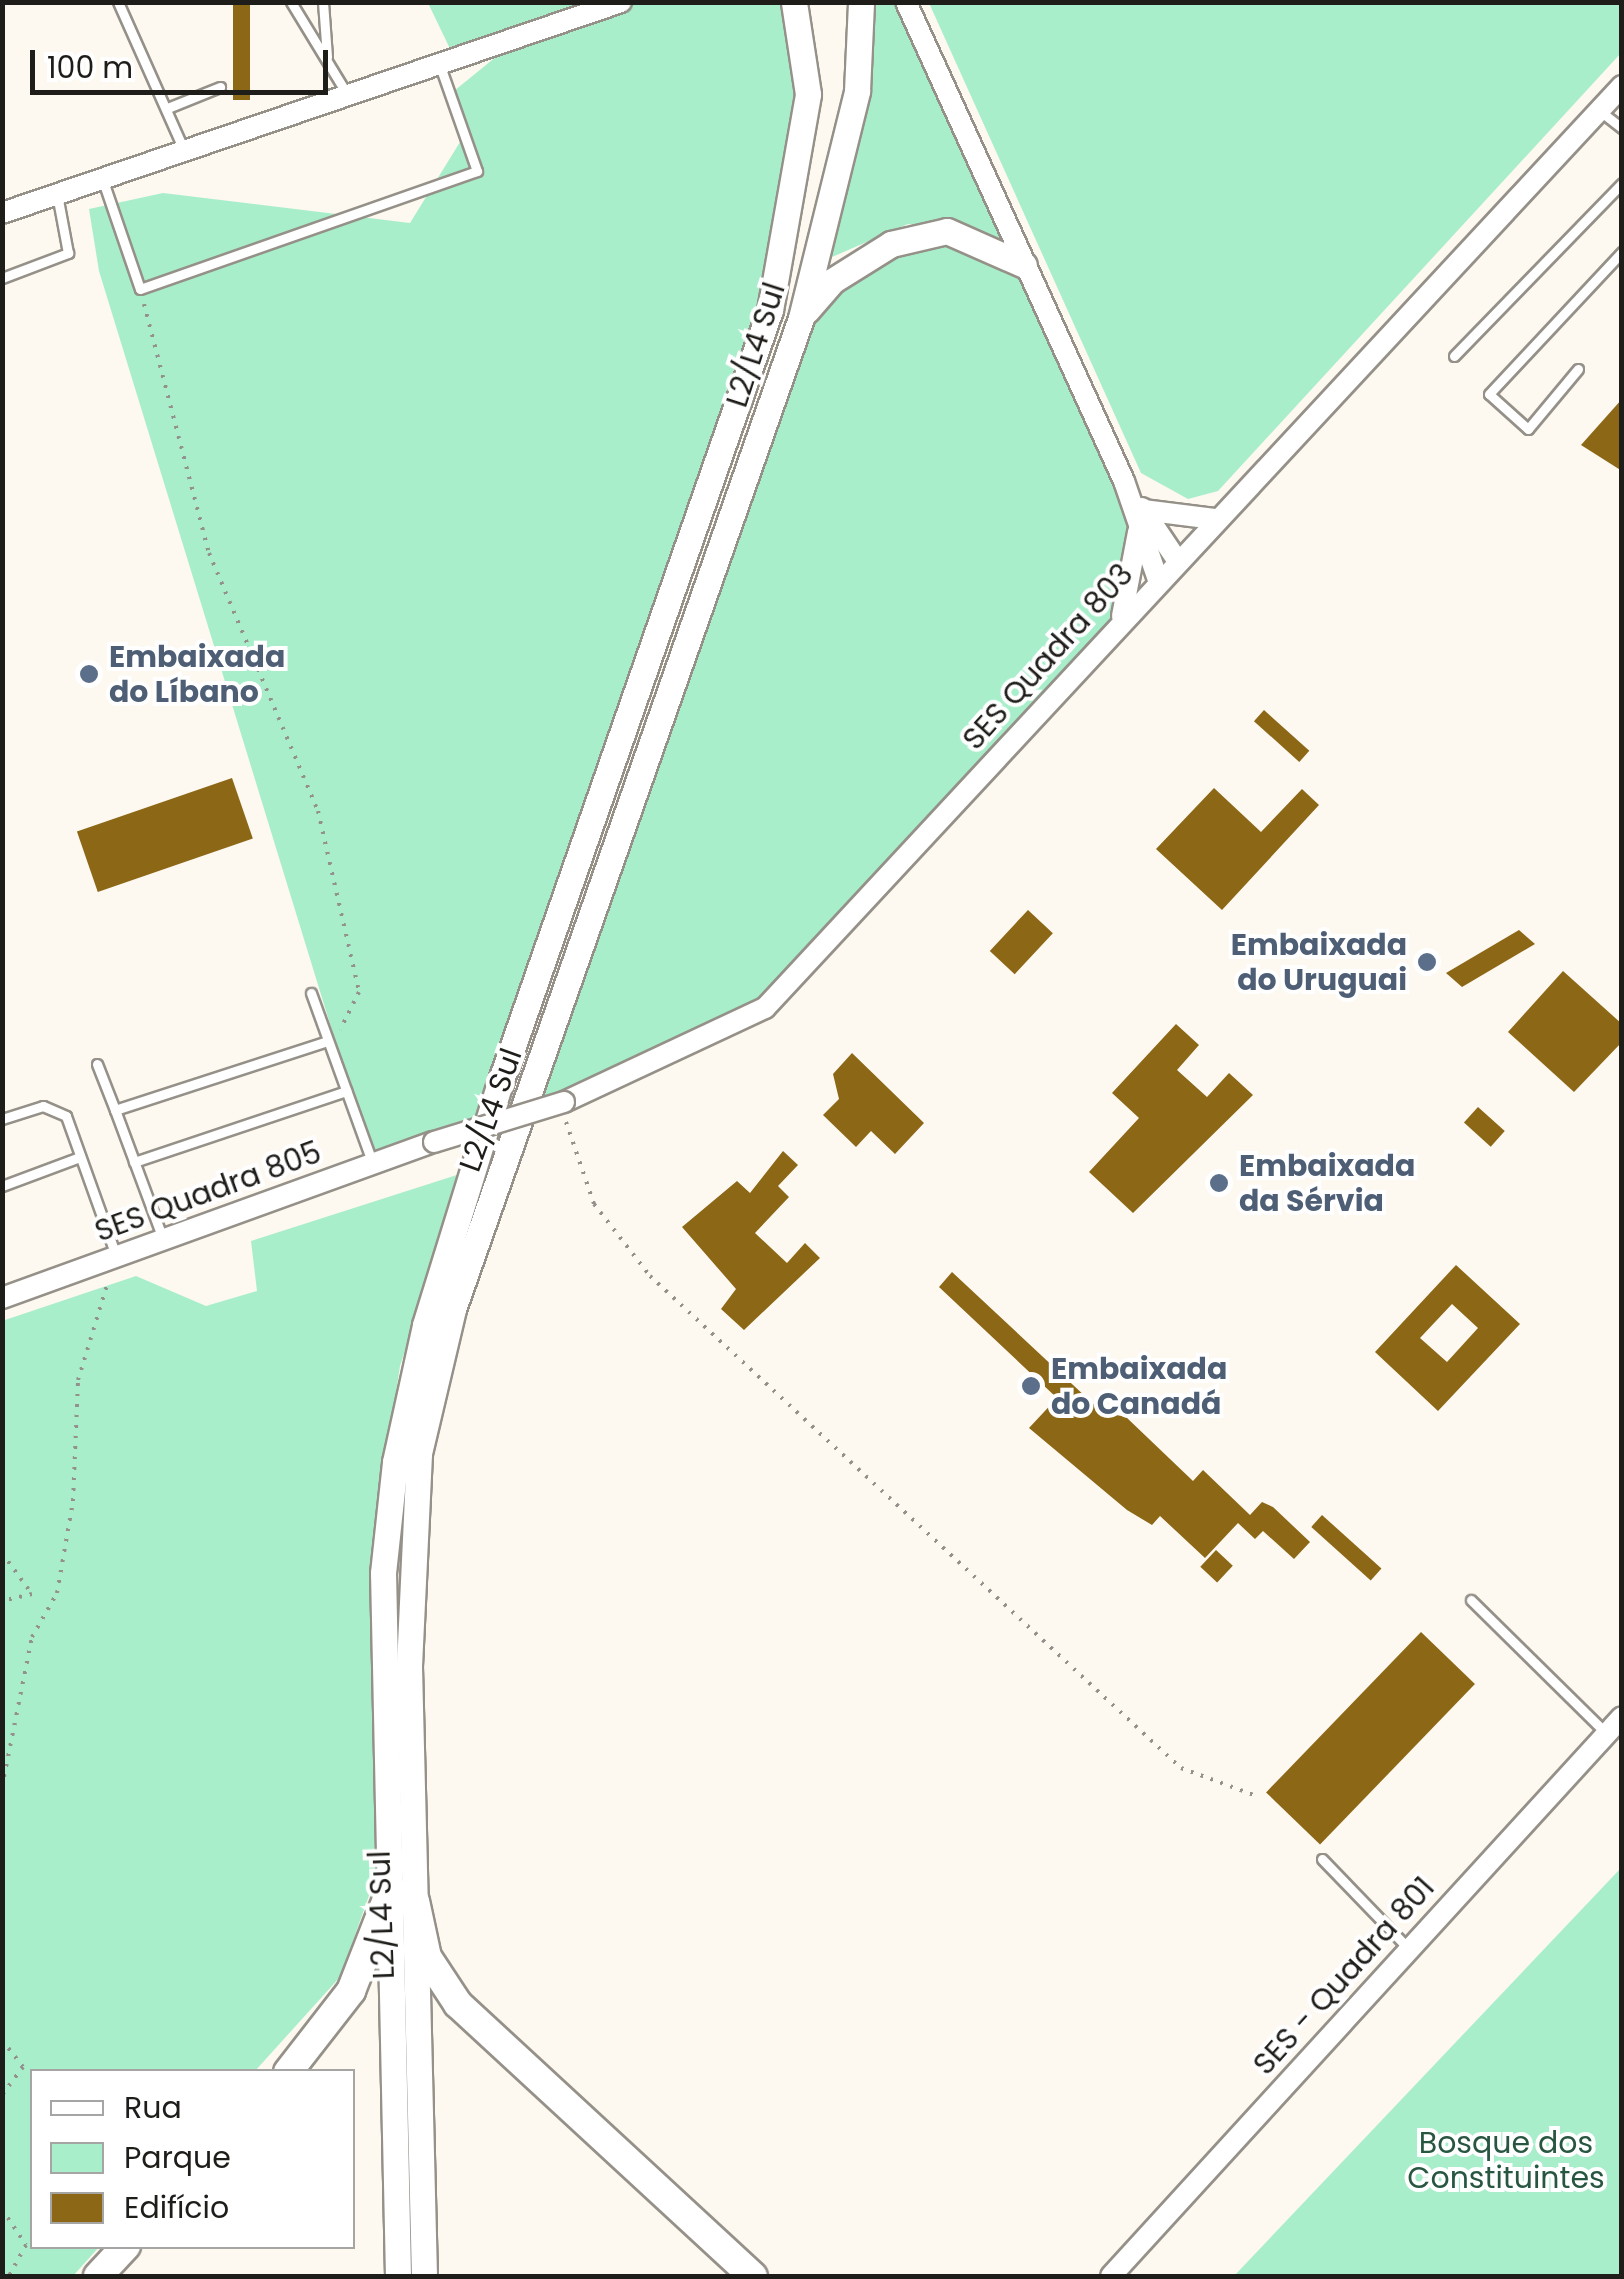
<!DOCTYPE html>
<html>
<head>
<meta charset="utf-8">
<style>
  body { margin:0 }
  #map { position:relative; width:1624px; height:2279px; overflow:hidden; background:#fdf8f0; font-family:Poppins,sans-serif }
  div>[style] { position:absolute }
  .green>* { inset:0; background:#a9eecb }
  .building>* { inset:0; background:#8c6716; transform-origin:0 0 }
  .path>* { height:4px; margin-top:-2px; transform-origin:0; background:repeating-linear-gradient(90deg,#94908b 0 2.5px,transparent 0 10.5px) }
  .roads { filter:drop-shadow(2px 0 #959189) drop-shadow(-2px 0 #959189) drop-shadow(0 2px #959189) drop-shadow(0 -2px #959189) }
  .service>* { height:9px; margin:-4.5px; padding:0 4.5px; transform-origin:4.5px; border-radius:4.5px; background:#fff }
  .tertiary>* { height:20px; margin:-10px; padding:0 10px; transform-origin:10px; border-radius:10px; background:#fff }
  .secondary>* { height:25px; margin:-12.5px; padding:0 12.5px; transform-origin:12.5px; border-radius:12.5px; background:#fff }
  .trunk>* { height:28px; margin:-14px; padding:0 14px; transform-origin:14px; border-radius:14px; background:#fff }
  .bridges { filter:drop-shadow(2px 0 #959189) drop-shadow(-2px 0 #959189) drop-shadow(0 2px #959189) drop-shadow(0 -2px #959189) }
  .tertiary-bridge>* { height:20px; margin:-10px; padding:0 10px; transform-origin:10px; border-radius:10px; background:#fff }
  .dots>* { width:28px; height:28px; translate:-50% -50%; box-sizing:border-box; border:5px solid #fff; border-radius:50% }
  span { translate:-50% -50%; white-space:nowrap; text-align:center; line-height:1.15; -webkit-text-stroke:8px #fff; paint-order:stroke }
  .street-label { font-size:30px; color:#1f1d1a }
  .service-label { font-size:30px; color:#4e5e75; font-weight:700 }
  .left { translate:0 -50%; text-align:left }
  .right { translate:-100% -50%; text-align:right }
  .park-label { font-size:30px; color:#285741 }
  .frame { position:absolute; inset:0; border:5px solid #1f1d1a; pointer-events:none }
  .legend { position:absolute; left:30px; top:2069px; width:325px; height:180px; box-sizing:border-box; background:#fff; border:2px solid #a5a5a3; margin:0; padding:12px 18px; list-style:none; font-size:30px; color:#1f1d1a }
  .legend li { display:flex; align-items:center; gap:20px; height:50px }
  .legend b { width:50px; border:2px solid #a5a5a3 }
  .scale { position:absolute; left:30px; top:50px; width:298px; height:45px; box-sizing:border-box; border:5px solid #1f1d1a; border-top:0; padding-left:12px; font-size:30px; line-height:35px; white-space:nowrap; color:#1f1d1a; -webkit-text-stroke:8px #fff; paint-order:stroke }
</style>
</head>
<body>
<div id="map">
  <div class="green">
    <div style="clip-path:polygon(428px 3px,794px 3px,808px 94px,770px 310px,489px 1119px,373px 1164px,99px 271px,89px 209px,163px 193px,410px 223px,465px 134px,449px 95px,524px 34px,454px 57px)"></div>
    <div style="clip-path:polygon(861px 3px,906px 3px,1013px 241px,950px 231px,1024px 265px,1139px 523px,1120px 623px,765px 1008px,564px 1102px,531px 1096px,801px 318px,832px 281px,945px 230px,908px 224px,816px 264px)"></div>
    <div style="clip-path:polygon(929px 3px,1621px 3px,1621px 53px,1218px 491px,1188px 499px,1141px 473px)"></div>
    <div style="clip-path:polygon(463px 1173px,400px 1366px,373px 1545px,376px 1876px,340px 1977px,255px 2071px,32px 2072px,32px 2246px,99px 2247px,73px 2276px,3px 2276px,2px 1321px,136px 1276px,206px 1306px,257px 1291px,251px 1241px)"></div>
    <div style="clip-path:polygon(1621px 1868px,1621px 2276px,1234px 2276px)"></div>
  </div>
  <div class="building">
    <div style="left:233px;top:2px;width:17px;height:98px"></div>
    <div style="clip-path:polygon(1622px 399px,1622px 471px,1581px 445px)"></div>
    <div style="left:1264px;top:710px;width:61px;height:15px;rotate:42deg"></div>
    <div style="left:232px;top:778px;width:64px;height:164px;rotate:71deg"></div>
    <div style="clip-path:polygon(1214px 788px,1261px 832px,1302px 789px,1319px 805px,1222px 910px,1156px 849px)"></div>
    <div style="left:1028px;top:910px;width:34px;height:56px;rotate:43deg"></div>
    <div style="clip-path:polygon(1519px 930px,1535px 944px,1462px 987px,1446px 973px)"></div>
    <div style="clip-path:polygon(1563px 971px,1622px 1024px,1622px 1042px,1574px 1092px,1508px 1032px)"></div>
    <div style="clip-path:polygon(1176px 1024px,1199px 1045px,1177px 1070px,1207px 1097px,1229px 1073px,1253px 1095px,1133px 1213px,1089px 1172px,1139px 1118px,1112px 1093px)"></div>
    <div style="clip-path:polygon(852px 1053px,924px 1123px,895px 1154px,871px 1131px,856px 1147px,823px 1115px,839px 1099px,833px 1074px)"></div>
    <div style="left:1478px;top:1107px;width:36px;height:21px;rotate:42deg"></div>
    <div style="clip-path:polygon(783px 1151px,798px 1165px,778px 1186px,789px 1197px,755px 1233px,787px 1263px,805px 1243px,820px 1258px,744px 1330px,721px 1309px,736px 1289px,682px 1227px,737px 1181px,750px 1193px)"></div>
    <div style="clip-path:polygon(evenodd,1456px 1265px,1520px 1324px,1438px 1411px,1375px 1352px,1456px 1265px,1452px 1304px,1478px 1328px,1447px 1362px,1420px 1338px,1452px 1304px)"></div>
    <div style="clip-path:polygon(952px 1272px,1102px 1412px,1126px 1417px,1193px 1481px,1203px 1470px,1250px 1515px,1262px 1502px,1273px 1507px,1310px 1542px,1294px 1559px,1263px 1531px,1255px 1539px,1238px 1523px,1205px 1558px,1160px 1516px,1152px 1525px,1127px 1510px,1029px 1428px,1057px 1398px,939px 1287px)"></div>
    <div style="left:1322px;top:1515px;width:80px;height:16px;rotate:42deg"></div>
    <div style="left:1216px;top:1550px;width:23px;height:23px;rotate:43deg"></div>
    <div style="left:1421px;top:1632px;width:75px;height:223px;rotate:44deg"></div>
  </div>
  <div class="path">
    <div style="left:144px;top:304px;width:257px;rotate:75.4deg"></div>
    <div style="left:209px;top:553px;width:280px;rotate:67.1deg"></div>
    <div style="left:318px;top:811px;width:186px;rotate:77.2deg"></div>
    <div style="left:359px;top:992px;width:42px;rotate:116.6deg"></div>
    <div style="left:566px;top:1122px;width:87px;rotate:71.1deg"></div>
    <div style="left:594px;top:1204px;width:91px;rotate:52.1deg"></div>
    <div style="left:650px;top:1276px;width:724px;rotate:42.82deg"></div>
    <div style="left:1181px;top:1768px;width:78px;rotate:20.3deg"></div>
    <div style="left:2px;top:1553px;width:51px;rotate:53.8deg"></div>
    <div style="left:32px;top:1594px;width:31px;rotate:167deg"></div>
    <div style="left:2px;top:1787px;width:153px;rotate:-78.7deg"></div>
    <div style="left:32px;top:1637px;width:51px;rotate:-60.4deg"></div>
    <div style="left:57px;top:1593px;width:93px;rotate:-80.1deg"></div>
    <div style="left:73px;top:1501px;width:121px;rotate:-87.6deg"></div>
    <div style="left:78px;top:1380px;width:102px;rotate:-73deg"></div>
    <div style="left:2px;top:2040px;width:34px;rotate:52deg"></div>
    <div style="left:23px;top:2067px;width:35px;rotate:127deg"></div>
    <div style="left:2px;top:2209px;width:43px;rotate:56.3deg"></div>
    <div style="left:26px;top:2245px;width:35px;rotate:119deg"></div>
  </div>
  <div class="roads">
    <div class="service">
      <div style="left:118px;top:2px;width:162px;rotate:66deg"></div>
      <div style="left:291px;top:2px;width:108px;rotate:58.7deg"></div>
      <div style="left:323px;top:2px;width:55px;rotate:85.8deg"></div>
      <div style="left:170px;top:107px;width:54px;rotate:-21.8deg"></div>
      <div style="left:1600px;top:111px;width:28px;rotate:38deg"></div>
      <div style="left:102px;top:178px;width:117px;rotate:71.1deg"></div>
      <div style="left:140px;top:289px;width:357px;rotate:-19.3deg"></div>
      <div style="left:477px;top:171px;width:114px;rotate:-109.4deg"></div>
      <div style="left:2px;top:278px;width:71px;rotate:-20.7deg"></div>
      <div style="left:68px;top:253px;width:60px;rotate:-100.6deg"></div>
      <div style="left:1454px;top:356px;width:241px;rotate:-45.8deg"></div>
      <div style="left:1578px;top:369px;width:78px;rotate:129.8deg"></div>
      <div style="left:1528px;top:429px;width:52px;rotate:-138.1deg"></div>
      <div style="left:1489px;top:394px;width:195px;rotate:-46.9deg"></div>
      <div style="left:311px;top:993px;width:182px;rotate:70.1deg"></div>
      <div style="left:97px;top:1064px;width:49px;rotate:68.6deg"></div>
      <div style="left:2px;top:1119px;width:43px;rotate:-17.6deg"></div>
      <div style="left:43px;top:1106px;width:25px;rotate:23deg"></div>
      <div style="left:66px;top:1116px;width:149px;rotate:70.3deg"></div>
      <div style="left:134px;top:1162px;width:224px;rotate:-18.5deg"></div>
      <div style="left:2px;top:1186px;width:83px;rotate:-20.4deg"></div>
      <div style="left:163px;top:1239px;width:138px;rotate:-110.4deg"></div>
      <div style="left:115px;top:1110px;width:223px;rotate:-18deg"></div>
      <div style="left:1471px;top:1600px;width:190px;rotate:44.6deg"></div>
      <div style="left:1322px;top:1859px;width:125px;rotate:46deg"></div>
    </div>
    <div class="tertiary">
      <div style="left:906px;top:2px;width:526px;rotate:65.53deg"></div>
      <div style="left:1124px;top:481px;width:105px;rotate:71deg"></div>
      <div style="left:2px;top:213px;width:654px;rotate:-18.82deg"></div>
      <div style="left:1142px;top:508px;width:63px;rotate:56.1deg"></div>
      <div style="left:1143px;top:510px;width:72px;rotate:7.2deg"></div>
      <div style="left:1122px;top:616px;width:86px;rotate:-79.2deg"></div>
      <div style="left:564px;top:1102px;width:222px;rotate:-25.1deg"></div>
      <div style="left:765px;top:1008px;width:1259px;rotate:-47.09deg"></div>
      <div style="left:2px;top:1298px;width:459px;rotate:-19.9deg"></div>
      <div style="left:1111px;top:2276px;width:757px;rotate:-47.57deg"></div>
    </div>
    <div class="secondary">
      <div style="left:807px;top:310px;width:38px;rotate:-49deg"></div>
      <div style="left:832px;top:281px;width:70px;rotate:-32.1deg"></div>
      <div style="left:891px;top:244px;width:57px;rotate:-13.1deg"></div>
      <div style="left:947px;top:231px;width:84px;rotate:23.8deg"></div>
      <div style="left:398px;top:2276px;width:703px;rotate:-91.22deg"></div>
      <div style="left:383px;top:1573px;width:112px;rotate:-83.8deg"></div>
      <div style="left:395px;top:1462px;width:140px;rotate:-77.6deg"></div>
      <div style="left:425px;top:1325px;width:253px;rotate:-72.8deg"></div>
      <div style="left:500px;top:1083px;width:819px;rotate:-70.75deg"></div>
      <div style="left:770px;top:310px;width:219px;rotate:-80deg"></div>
      <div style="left:808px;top:94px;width:93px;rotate:-98.7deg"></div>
      <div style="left:424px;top:2276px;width:610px;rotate:-91.41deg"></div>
      <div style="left:409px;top:1666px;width:213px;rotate:-87.3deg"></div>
      <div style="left:419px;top:1453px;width:148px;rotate:-76.7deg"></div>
      <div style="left:453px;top:1309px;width:1050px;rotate:-70.65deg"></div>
      <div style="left:801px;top:318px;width:234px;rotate:-76.1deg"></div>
      <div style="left:857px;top:91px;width:89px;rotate:-87.4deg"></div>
    </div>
    <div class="trunk">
      <div style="left:415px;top:1901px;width:57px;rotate:77.9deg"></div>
      <div style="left:427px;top:1957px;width:56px;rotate:56.6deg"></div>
      <div style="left:458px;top:2004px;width:401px;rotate:42.7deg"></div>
      <div style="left:288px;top:2072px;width:103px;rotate:-52.1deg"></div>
      <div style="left:351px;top:1991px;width:110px;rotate:-68.6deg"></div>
      <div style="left:98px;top:2276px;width:41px;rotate:-47deg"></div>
    </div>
  </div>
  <div class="bridges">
    <div class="tertiary-bridge">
      <div style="left:434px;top:1142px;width:136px;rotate:-17.1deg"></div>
    </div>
  </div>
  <div class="dots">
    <div style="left:89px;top:674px;background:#5c6f8a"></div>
    <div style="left:1427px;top:962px;background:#5c6f8a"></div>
    <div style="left:1219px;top:1183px;background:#5c6f8a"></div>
    <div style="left:1031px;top:1386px;background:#5c6f8a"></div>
  </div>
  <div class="street-label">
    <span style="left:756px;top:345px;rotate:-72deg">L2/L4 Sul</span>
    <span style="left:1048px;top:657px;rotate:-48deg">SES Quadra 803</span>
    <span style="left:491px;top:1110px;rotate:-70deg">L2/L4 Sul</span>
    <span style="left:208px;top:1192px;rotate:-20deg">SES Quadra 805</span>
    <span style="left:382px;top:1915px;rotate:-92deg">L2/L4 Sul</span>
    <span style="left:1344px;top:1976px;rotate:-48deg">SES - Quadra 801</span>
  </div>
  <div class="service-label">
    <span class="left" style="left:109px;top:674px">Embaixada<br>do Líbano</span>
    <span class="right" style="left:1407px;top:962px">Embaixada<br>do Uruguai</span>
    <span class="left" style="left:1239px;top:1183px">Embaixada<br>da Sérvia</span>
    <span class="left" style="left:1051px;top:1386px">Embaixada<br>do Canadá</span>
  </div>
  <div class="park-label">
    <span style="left:1506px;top:2160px">Bosque dos<br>Constituintes</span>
  </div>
  <div class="frame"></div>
  <ul class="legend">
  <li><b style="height:12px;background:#fff"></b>Rua</li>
  <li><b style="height:28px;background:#a9eecb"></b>Parque</li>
  <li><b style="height:28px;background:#8c6716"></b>Edifício</li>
  </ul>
  <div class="scale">100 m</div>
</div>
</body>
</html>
